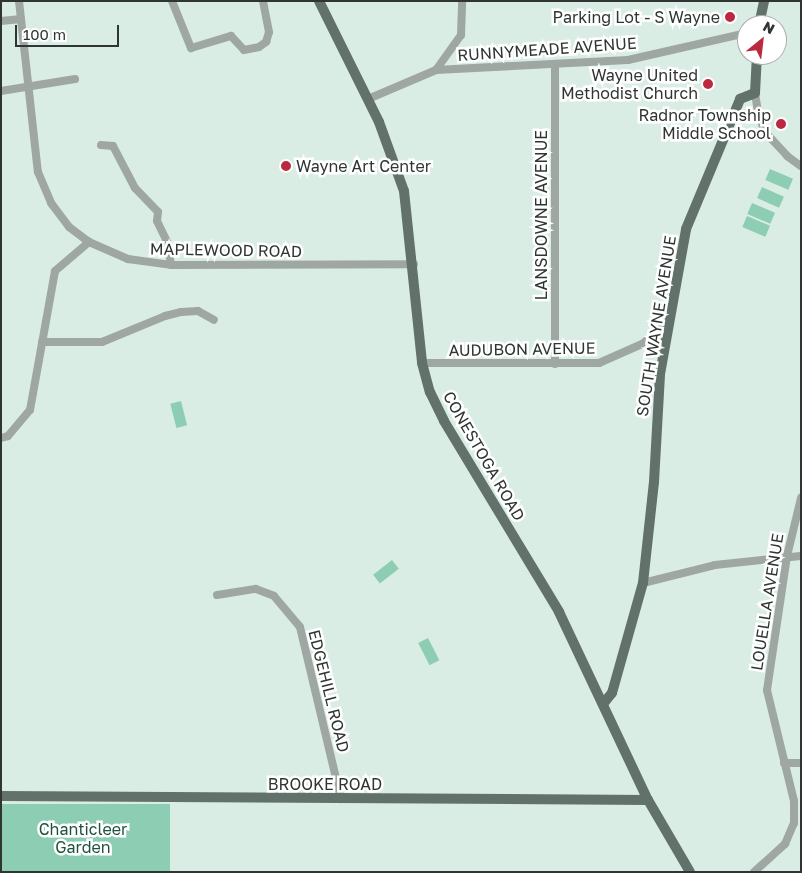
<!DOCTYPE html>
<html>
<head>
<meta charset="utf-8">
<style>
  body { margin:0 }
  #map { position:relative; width:802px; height:873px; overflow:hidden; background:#daede4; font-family:"Golos Text",sans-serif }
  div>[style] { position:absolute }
  .green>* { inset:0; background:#8ccdb3; transform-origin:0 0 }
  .minor>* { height:8px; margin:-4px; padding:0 4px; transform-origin:4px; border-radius:4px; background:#9fa7a3 }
  .major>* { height:10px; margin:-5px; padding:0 5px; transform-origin:5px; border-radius:5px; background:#63716b }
  .dots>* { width:14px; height:14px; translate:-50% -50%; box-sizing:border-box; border:2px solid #fff; border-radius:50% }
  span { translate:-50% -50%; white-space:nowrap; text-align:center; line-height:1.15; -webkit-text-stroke:5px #fff; paint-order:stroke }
  .poi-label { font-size:16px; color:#2e3532 }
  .right { translate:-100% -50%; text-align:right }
  .left { translate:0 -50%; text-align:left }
  .street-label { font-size:16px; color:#2e3532 }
  .park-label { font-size:16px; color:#1f513f }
  .frame { position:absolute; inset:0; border:2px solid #2e3532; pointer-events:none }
  .north { position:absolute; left:737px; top:15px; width:50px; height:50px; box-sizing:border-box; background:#fff; border:1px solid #abaead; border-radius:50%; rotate:29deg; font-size:14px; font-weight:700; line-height:20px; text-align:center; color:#2e3532 }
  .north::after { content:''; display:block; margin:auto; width:18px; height:22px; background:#bb2941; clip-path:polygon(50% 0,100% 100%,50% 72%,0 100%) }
  .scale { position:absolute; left:15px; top:25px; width:104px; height:22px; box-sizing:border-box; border:2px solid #2e3532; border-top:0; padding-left:6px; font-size:15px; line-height:18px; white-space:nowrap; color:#2e3532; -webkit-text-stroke:4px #fff; paint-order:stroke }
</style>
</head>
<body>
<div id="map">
  <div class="green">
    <div style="left:770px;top:169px;width:25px;height:12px;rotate:23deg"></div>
    <div style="left:762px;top:187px;width:24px;height:12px;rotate:24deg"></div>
    <div style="left:752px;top:203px;width:25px;height:12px;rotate:23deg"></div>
    <div style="left:747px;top:216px;width:25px;height:12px;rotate:23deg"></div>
    <div style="left:181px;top:401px;width:25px;height:11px;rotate:76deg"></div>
    <div style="left:392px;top:560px;width:11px;height:24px;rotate:52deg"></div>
    <div style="left:428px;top:638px;width:25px;height:11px;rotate:63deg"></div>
    <div style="left:1px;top:804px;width:169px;height:68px"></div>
  </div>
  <div class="minor">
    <div style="left:19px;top:1px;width:172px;rotate:83.7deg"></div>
    <div style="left:38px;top:172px;width:34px;rotate:67deg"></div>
    <div style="left:51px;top:203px;width:30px;rotate:53deg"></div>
    <div style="left:69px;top:227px;width:25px;rotate:37deg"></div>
    <div style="left:172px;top:1px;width:51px;rotate:68deg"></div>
    <div style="left:191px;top:48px;width:42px;rotate:-16.7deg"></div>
    <div style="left:231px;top:36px;width:19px;rotate:47deg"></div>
    <div style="left:244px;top:50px;width:15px;rotate:-11deg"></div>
    <div style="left:259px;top:47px;width:9px;rotate:-36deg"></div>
    <div style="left:266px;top:42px;width:10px;rotate:-73deg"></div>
    <div style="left:269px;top:32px;width:32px;rotate:-101deg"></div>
    <div style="left:1px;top:21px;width:20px;rotate:-6deg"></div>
    <div style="left:436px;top:70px;width:192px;rotate:-3deg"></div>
    <div style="left:628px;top:60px;width:122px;rotate:-12.8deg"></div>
    <div style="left:1px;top:91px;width:75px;rotate:-9.2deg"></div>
    <div style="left:755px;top:93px;width:20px;rotate:81deg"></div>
    <div style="left:758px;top:113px;width:20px;rotate:70deg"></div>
    <div style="left:765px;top:132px;width:33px;rotate:47deg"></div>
    <div style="left:787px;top:156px;width:17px;rotate:36deg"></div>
    <div style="left:368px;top:99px;width:74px;rotate:-23.1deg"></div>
    <div style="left:436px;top:70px;width:43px;rotate:-54.5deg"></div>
    <div style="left:461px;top:35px;width:34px;rotate:-88deg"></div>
    <div style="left:101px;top:145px;width:12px;rotate:5deg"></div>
    <div style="left:113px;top:146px;width:47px;rotate:62.4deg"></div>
    <div style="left:135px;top:188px;width:33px;rotate:46deg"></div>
    <div style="left:158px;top:212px;width:9px;rotate:96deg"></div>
    <div style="left:157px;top:221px;width:25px;rotate:64deg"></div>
    <div style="left:168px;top:244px;width:21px;rotate:82deg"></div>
    <div style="left:42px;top:342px;width:60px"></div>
    <div style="left:102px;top:342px;width:68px;rotate:-22.4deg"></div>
    <div style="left:165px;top:316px;width:16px;rotate:-14deg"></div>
    <div style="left:181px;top:312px;width:17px;rotate:-3deg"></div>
    <div style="left:198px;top:311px;width:18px;rotate:29deg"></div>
    <div style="left:422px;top:363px;width:177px"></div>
    <div style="left:599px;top:363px;width:47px;rotate:-23.8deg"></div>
    <div style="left:642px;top:344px;width:36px;rotate:-39deg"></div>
    <div style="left:555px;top:364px;width:299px;rotate:-90deg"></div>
    <div style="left:1px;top:438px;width:7px;rotate:-16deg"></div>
    <div style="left:8px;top:436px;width:34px;rotate:-50deg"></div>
    <div style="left:30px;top:410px;width:141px;rotate:-79.8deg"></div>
    <div style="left:55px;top:271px;width:45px;rotate:-40.5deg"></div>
    <div style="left:89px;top:242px;width:43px;rotate:23.6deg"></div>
    <div style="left:128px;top:259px;width:43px;rotate:7.9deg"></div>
    <div style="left:171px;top:265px;width:243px;rotate:-0.2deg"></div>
    <div style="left:643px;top:583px;width:74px;rotate:-14deg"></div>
    <div style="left:715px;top:565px;width:86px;rotate:-6deg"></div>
    <div style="left:217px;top:595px;width:39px;rotate:-9deg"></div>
    <div style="left:256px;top:589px;width:19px;rotate:21deg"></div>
    <div style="left:274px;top:596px;width:40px;rotate:50deg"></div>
    <div style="left:300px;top:627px;width:177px;rotate:76.6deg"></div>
    <div style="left:784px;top:763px;width:17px"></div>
    <div style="left:754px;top:872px;width:42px;rotate:-42.1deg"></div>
    <div style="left:785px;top:844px;width:23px;rotate:-67deg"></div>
    <div style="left:794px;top:823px;width:22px;rotate:-90deg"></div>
    <div style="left:794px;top:801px;width:114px;rotate:-103.7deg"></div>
    <div style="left:767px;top:690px;width:135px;rotate:-81.5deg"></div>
    <div style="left:787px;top:556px;width:60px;rotate:-76.4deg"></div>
  </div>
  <div class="major">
    <div style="left:319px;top:1px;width:135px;rotate:63.6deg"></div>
    <div style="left:379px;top:122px;width:73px;rotate:70.1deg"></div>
    <div style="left:404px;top:191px;width:173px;rotate:84deg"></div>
    <div style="left:422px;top:363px;width:30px;rotate:75deg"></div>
    <div style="left:430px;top:392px;width:32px;rotate:64deg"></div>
    <div style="left:444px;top:421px;width:223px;rotate:58.9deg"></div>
    <div style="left:559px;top:612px;width:208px;rotate:64.7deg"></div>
    <div style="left:648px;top:800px;width:83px;rotate:59.7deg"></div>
    <div style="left:759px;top:25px;width:25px;rotate:-78deg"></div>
    <div style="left:603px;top:704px;width:14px;rotate:-51deg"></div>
    <div style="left:612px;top:693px;width:114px;rotate:-74.3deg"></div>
    <div style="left:643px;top:583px;width:102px;rotate:-83.8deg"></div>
    <div style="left:654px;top:482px;width:108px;rotate:-86.8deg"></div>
    <div style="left:660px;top:374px;width:147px;rotate:-79.8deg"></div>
    <div style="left:686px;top:229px;width:141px;rotate:-67.4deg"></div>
    <div style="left:740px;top:99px;width:16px;rotate:-22deg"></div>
    <div style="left:755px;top:93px;width:38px;rotate:-87deg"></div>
    <div style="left:1px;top:796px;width:647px;rotate:0.35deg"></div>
  </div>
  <div class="dots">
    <div style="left:730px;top:17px;background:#bb2941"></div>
    <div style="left:708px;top:84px;background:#bb2941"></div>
    <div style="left:781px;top:124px;background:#bb2941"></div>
    <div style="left:286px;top:166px;background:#bb2941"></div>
  </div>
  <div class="poi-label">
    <span class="right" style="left:720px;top:17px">Parking Lot - S Wayne</span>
    <span class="right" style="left:698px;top:84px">Wayne United<br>Methodist Church</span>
    <span class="right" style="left:771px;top:124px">Radnor Township<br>Middle School</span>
    <span class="left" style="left:296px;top:166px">Wayne Art Center</span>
  </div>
  <div class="street-label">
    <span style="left:547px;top:49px;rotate:-4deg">RUNNYMEADE AVENUE</span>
    <span style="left:541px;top:215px;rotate:-90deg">LANSDOWNE AVENUE</span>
    <span style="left:226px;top:250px;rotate:1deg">MAPLEWOOD ROAD</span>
    <span style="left:656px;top:326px;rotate:-81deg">SOUTH WAYNE AVENUE</span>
    <span style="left:522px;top:349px;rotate:-1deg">AUDUBON AVENUE</span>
    <span style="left:484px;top:456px;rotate:60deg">CONESTOGA ROAD</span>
    <span style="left:767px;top:602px;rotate:-81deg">LOUELLA AVENUE</span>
    <span style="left:329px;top:691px;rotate:76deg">EDGEHILL ROAD</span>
    <span style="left:325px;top:784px">BROOKE ROAD</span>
  </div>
  <div class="park-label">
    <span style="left:83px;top:838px">Chanticleer<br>Garden</span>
  </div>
  <div class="frame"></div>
  <div class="north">N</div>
  <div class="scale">100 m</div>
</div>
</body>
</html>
